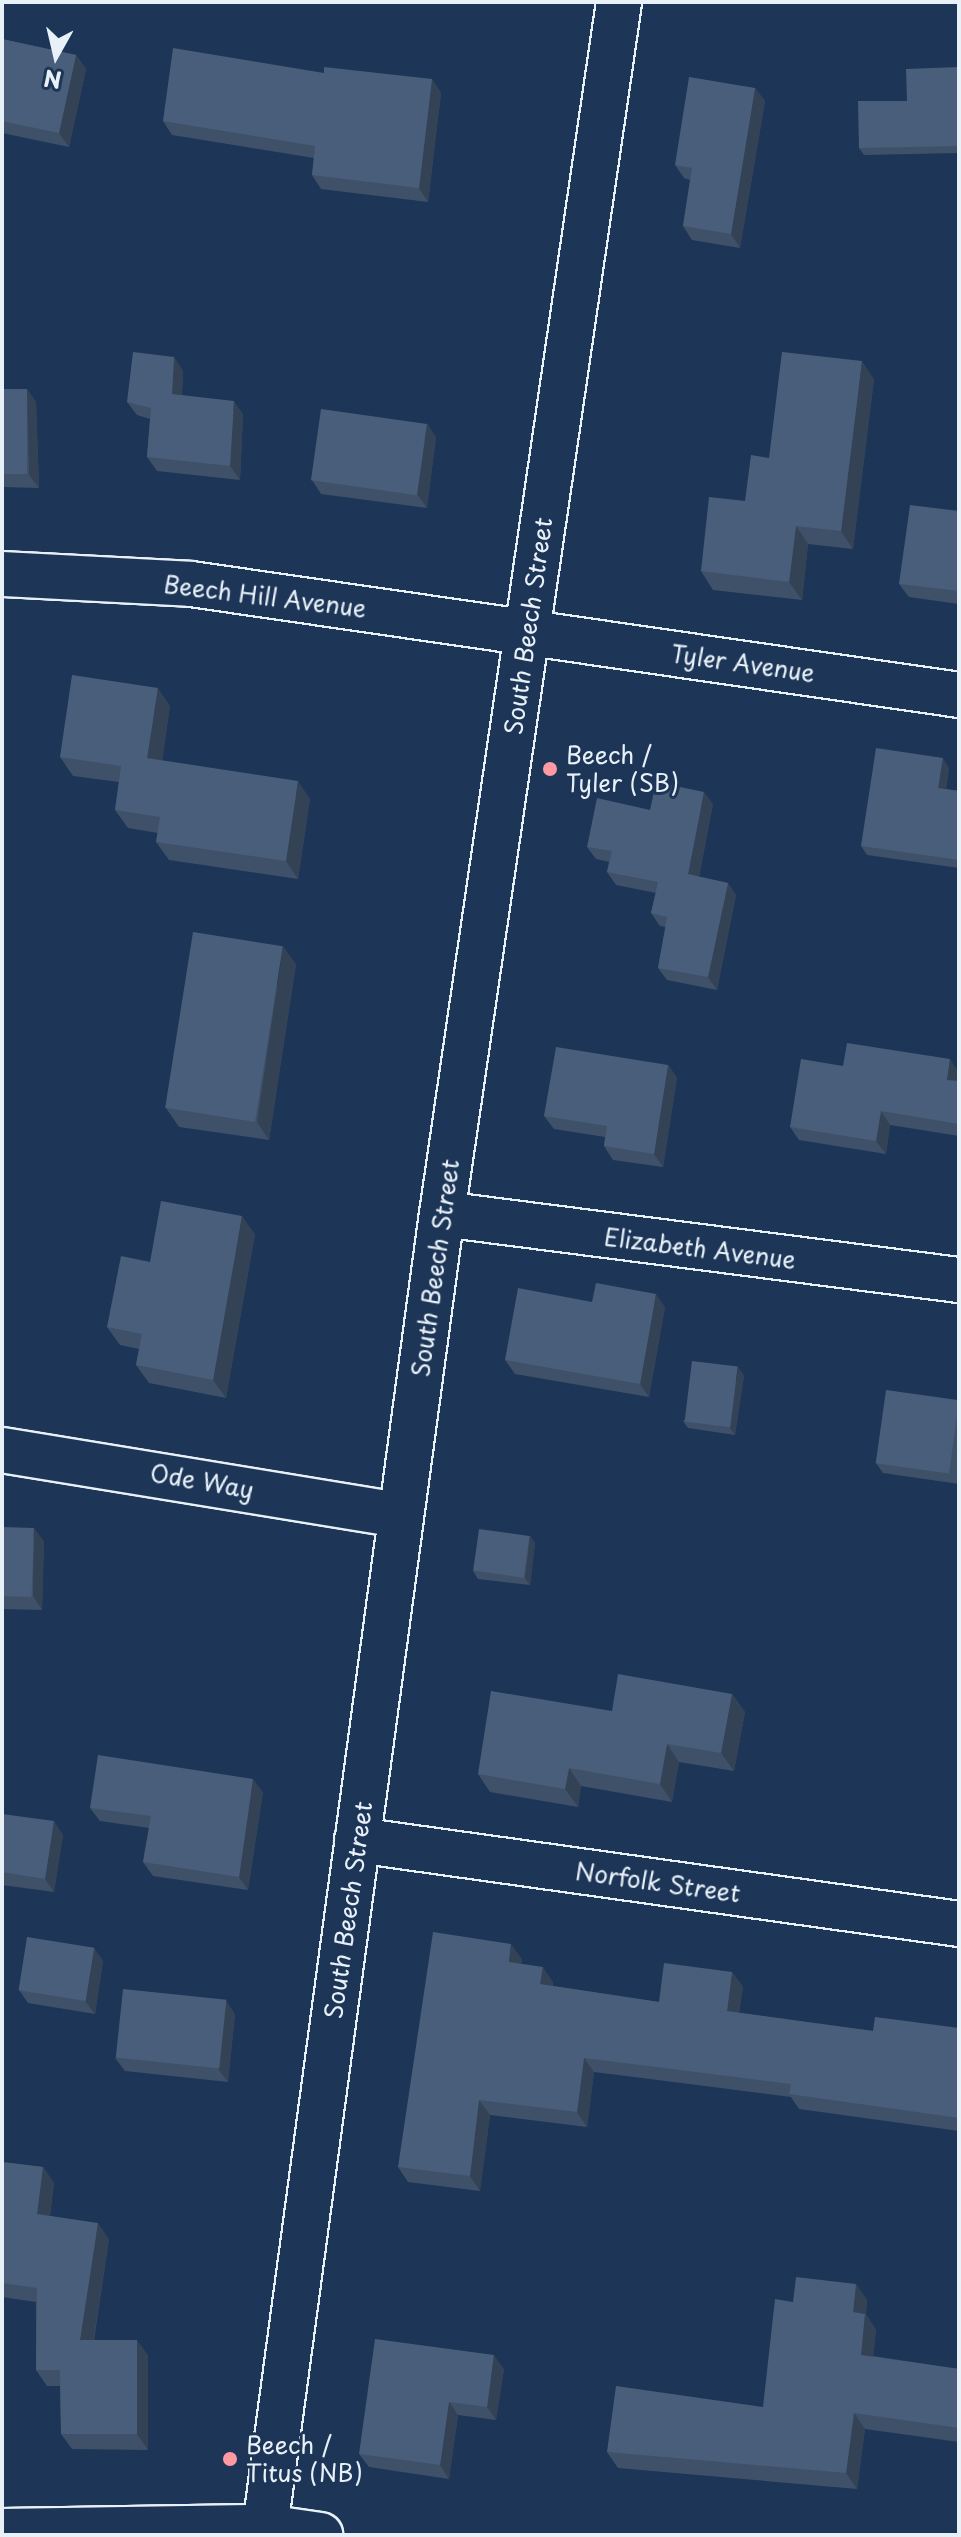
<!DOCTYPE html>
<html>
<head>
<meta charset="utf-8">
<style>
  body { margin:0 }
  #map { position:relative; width:961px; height:2537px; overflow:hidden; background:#1d3557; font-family:"Playpen Sans",sans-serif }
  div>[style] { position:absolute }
  .roads { filter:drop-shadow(2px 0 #e8f1f8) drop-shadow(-2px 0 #e8f1f8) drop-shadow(0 2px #e8f1f8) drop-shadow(0 -2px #e8f1f8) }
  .street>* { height:44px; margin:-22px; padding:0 22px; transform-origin:22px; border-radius:22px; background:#1d3557 }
  .secondary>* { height:44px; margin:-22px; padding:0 22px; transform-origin:22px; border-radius:22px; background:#1d3557 }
  .wall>* { inset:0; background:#3f5169 }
  .shaded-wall>* { inset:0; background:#334255 }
  .building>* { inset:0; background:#495e7a; transform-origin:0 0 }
  .dots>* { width:22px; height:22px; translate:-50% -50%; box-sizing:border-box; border:4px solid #1d3557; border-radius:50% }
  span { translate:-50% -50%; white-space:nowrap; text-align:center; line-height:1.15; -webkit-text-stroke:6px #1d3557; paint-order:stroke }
  .street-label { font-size:24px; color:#e8f1f8 }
  .poi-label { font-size:24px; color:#e8f1f8 }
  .left { translate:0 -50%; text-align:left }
  .frame { position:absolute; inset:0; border:4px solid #e8f1f8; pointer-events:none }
  .north { position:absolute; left:16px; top:16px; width:80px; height:80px; -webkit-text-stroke:6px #1d3557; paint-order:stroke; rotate:188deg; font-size:22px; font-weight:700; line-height:32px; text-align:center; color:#e8f1f8 }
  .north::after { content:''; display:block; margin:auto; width:28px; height:36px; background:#e8f1f8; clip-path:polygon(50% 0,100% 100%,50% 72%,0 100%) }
</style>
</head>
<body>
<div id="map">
  <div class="roads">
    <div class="street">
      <div style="left:2px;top:574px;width:189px;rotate:3deg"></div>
      <div style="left:191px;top:584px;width:776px;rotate:8.22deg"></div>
      <div style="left:442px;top:1214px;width:521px;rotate:7.28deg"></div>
      <div style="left:2px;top:1450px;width:404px;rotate:9.3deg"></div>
      <div style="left:357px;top:1840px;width:608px;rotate:7.94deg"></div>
      <div style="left:2px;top:2531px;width:263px;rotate:-0.9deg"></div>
      <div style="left:265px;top:2527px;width:56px;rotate:8.3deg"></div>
    </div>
    <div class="secondary">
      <div style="left:264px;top:2535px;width:1333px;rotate:-82.33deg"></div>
      <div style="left:442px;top:1214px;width:1225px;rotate:-81.69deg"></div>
    </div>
  </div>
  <div class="wall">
    <div style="clip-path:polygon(2px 39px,76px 55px,86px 69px,69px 147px,2px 133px)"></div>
    <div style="clip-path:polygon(959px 67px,959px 153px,864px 155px,859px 148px,907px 101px)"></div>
    <div style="clip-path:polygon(324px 73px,432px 79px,441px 93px,428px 202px,321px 189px,312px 175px,314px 158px,172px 135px,163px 121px)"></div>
    <div style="clip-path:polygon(755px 88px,765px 101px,740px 248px,692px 240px,683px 226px,690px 180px,684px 178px,675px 165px)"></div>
    <div style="clip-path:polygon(174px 357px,183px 371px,182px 395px,243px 414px,240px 480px,157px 471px,147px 457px,150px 419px,137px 415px,127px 402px)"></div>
    <div style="clip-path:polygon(874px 379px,853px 549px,808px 544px,802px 600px,713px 590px,701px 571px,745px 501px,769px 458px)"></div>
    <div style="clip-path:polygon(2px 389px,27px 389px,36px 402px,39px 488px,2px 487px)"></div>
    <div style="clip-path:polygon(436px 437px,427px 508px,321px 494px,312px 480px)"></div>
    <div style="clip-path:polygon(959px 511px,959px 604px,909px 597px,899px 584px)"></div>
    <div style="clip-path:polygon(170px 706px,162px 761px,310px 799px,298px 879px,169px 860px,156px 842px,158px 833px,128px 828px,115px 810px,119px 782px,73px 776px,60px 757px)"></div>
    <div style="clip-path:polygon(949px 768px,946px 789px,959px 791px,959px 868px,867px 855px,861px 846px)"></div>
    <div style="clip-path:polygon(713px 804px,699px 877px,728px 883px,736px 895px,717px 990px,667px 980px,658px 968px,666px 927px,660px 926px,651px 913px,656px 893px,616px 885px,607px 872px,609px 862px,596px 859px,587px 847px,650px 810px)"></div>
    <div style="clip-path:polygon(296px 964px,269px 1140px,179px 1127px,166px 1108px)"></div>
    <div style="clip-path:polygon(668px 1065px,677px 1078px,663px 1167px,613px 1160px,604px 1146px,605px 1137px,554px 1129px,544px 1116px)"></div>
    <div style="clip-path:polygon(843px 1066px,959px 1081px,959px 1136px,890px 1125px,886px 1154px,799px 1140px,790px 1127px)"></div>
    <div style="clip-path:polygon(255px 1234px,226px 1398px,149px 1383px,136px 1365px,139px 1349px,120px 1345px,107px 1327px,150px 1262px)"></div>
    <div style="clip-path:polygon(592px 1302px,665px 1307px,649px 1397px,515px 1374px,505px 1360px)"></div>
    <div style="clip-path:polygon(744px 1375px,735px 1435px,688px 1428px,683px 1421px)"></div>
    <div style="clip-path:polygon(959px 1400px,959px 1484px,883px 1473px,876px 1463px)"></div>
    <div style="clip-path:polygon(2px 1527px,44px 1541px,42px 1610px,2px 1609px)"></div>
    <div style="clip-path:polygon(530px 1536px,535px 1543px,530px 1585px,478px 1579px,473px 1571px)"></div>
    <div style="clip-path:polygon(732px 1694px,745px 1712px,734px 1771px,679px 1762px,672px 1802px,581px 1786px,578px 1807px,490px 1792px,478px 1774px,612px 1711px)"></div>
    <div style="clip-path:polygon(263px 1792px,248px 1890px,153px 1876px,143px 1862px,149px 1828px,100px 1821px,90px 1808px)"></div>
    <div style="clip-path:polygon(2px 1814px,63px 1835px,54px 1892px,2px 1885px)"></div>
    <div style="clip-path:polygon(94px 1948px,103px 1961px,95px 2014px,28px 2003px,19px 1990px)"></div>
    <div style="clip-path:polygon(522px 1959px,521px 1964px,553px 1982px,553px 1986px,659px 2002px,732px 1972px,743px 1987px,739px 2013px,873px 2031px,959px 2028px,959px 2131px,799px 2109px,791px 2097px,594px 2072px,587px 2127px,490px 2115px,480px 2191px,408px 2182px,398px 2167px)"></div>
    <div style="clip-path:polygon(235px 2014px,228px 2082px,125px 2071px,115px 2058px)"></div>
    <div style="clip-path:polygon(2px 2162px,43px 2167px,54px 2183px,50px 2216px,109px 2239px,94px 2340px,148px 2355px,148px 2450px,72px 2449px,61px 2434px,60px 2386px,47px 2386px,36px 2370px,36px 2302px,2px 2297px)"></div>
    <div style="clip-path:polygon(856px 2284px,867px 2300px,866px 2314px,876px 2330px,873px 2356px,959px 2369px,959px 2442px,865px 2429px,857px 2489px,618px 2468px,607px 2452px,763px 2407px,793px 2302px)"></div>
    <div style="clip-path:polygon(504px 2369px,496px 2420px,458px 2415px,449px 2479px,369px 2467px,359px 2454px)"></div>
  </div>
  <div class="shaded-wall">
    <div style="clip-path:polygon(76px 55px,86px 69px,69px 147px,59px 133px)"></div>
    <div style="clip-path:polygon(432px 79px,441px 93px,428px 202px,419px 188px)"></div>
    <div style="clip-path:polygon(755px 88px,765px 101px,740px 248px,731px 234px)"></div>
    <div style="clip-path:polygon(174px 357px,183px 371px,181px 407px,172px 394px)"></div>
    <div style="clip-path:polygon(862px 361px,874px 379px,853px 549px,841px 531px)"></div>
    <div style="clip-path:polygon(27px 389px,36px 402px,39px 488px,29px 475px)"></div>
    <div style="clip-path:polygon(234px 401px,243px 414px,240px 480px,230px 466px)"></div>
    <div style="clip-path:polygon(427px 423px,436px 437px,427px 508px,417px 494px)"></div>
    <div style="clip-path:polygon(796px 526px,808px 544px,802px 600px,789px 582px)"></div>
    <div style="clip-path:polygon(158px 688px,170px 706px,160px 776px,147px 758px)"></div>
    <div style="clip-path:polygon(943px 758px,949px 768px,945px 798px,938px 788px)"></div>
    <div style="clip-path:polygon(298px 781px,310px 799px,298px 879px,286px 861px)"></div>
    <div style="clip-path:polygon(704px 792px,713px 804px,697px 887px,688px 874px)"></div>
    <div style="clip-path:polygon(728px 883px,736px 895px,717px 990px,708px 977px)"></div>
    <div style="clip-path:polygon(283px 946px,296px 964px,269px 1140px,257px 1122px)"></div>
    <div style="clip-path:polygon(950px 1059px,959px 1072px,957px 1093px,947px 1080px)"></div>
    <div style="clip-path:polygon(668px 1065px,677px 1078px,663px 1167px,654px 1154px)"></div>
    <div style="clip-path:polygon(881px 1111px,890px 1125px,886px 1154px,876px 1141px)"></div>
    <div style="clip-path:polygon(242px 1216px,255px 1234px,226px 1398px,213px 1380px)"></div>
    <div style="clip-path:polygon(656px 1294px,665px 1307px,649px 1397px,640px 1384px)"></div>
    <div style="clip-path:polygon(738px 1367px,744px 1375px,735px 1435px,730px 1428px)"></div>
    <div style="clip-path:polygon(34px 1528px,44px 1541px,42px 1610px,33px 1596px)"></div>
    <div style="clip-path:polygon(530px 1536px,535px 1543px,530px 1585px,525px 1578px)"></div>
    <div style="clip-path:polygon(732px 1694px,745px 1712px,734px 1771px,721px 1753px)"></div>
    <div style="clip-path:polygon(667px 1744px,679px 1762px,672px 1802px,660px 1784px)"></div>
    <div style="clip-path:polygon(569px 1768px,581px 1786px,578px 1807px,565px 1789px)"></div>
    <div style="clip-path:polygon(253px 1779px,263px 1792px,248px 1890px,239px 1877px)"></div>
    <div style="clip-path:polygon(54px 1821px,63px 1835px,54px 1892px,45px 1879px)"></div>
    <div style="clip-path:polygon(511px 1944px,522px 1959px,519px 1977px,509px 1962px)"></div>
    <div style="clip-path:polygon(94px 1948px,103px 1961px,95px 2014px,85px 2001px)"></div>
    <div style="clip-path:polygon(543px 1967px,553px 1982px,551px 1998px,540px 1984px)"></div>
    <div style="clip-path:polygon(732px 1972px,743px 1987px,737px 2026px,727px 2011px)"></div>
    <div style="clip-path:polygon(226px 2000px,235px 2014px,228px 2082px,218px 2069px)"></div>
    <div style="clip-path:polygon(584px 2058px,594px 2072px,587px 2127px,577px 2112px)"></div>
    <div style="clip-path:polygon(479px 2100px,490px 2115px,480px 2191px,470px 2176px)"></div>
    <div style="clip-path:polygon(43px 2167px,54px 2183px,48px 2230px,37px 2214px)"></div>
    <div style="clip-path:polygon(98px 2223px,109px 2239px,91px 2355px,80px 2340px)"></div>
    <div style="clip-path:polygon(856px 2284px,867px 2300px,866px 2314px,876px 2330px,872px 2370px,861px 2355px,853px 2312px)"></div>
    <div style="clip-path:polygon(137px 2340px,148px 2355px,148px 2450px,137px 2434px)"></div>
    <div style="clip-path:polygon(494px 2355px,504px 2369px,496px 2420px,487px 2407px)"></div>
    <div style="clip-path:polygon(449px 2402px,458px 2415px,449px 2479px,440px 2465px)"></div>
    <div style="clip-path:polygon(854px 2413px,865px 2429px,857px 2489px,846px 2473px)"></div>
  </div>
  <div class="building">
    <div style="clip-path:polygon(2px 39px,76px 55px,59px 133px,2px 121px)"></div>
    <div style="clip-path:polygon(173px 48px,324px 73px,324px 67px,432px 79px,419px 188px,312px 175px,315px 146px,163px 121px)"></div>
    <div style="clip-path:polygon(959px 67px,959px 146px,859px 148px,858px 101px,907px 101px,906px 69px)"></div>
    <div style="clip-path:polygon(689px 77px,755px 88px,731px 234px,683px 226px,692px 168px,675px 165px)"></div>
    <div style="clip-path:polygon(133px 352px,174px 357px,172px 394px,234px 401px,230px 466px,147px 457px,151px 408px,127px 402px)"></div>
    <div style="clip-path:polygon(782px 352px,862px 361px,841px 531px,796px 526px,789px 582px,701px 571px,709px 497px,745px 501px,751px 455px,769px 458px)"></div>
    <div style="left:2px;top:389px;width:25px;height:85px"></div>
    <div style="left:321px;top:409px;width:107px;height:72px;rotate:8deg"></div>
    <div style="clip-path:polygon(910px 505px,959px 511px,959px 591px,899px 584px)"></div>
    <div style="clip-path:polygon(72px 675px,158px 688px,147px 758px,298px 781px,286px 861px,156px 842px,160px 817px,115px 810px,121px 766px,60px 757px)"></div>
    <div style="clip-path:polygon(876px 748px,943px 758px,938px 788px,959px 791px,959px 860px,861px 846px)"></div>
    <div style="clip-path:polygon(656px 782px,704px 792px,688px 874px,728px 883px,708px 977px,658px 968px,667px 917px,651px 913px,658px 882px,607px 872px,612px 851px,587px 847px,597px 798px,650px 810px)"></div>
    <div style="left:193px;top:932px;width:91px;height:178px;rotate:9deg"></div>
    <div style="clip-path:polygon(847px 1043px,950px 1059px,947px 1080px,959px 1081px,959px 1124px,881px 1111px,876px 1141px,790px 1127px,801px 1059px,843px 1066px)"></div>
    <div style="clip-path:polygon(556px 1047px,668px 1065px,654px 1154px,604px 1146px,607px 1126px,544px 1116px)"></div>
    <div style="clip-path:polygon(161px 1201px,242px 1216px,213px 1380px,136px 1365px,142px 1334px,107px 1327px,121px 1256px,150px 1262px)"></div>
    <div style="clip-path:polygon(596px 1283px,656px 1294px,640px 1384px,505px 1360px,518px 1288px,592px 1302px)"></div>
    <div style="left:692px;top:1361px;width:46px;height:61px;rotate:7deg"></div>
    <div style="left:886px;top:1390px;width:74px;height:74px;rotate:8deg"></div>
    <div style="left:2px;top:1527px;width:32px;height:69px;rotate:2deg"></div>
    <div style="left:479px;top:1529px;width:51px;height:42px;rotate:8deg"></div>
    <div style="clip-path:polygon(618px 1674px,732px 1694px,721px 1753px,667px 1744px,660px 1784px,569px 1768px,565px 1789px,478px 1774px,491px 1691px,612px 1711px)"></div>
    <div style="clip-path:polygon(98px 1755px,253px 1779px,239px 1877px,143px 1862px,151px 1816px,90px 1808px)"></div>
    <div style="clip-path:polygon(2px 1814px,54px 1821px,45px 1879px,2px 1872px)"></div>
    <div style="clip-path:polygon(433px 1932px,511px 1944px,509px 1962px,543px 1967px,540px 1984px,659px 2002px,664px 1963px,732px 1972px,727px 2011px,873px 2031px,875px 2017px,959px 2028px,959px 2118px,789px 2094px,791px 2084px,584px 2058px,577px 2112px,479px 2100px,470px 2176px,398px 2167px)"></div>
    <div style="left:27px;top:1937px;width:68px;height:54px;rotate:9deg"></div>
    <div style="left:123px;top:1989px;width:104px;height:69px;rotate:6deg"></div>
    <div style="clip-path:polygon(2px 2162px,43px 2167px,37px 2214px,98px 2223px,80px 2340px,137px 2340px,137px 2434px,61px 2434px,60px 2370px,36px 2370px,37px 2288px,2px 2283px)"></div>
    <div style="clip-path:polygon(796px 2277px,856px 2284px,853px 2312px,865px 2314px,861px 2355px,959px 2369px,959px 2428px,854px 2413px,846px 2473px,607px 2452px,616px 2386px,763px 2407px,775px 2299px,793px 2302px)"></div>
    <div style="clip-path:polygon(375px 2339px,494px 2355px,487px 2407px,449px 2402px,440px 2465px,359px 2454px)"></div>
  </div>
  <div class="dots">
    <div style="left:550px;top:769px;background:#ff9aa2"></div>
    <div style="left:230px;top:2459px;background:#ff9aa2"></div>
  </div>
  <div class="street-label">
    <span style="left:265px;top:596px;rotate:7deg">Beech Hill Avenue</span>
    <span style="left:528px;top:626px;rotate:-82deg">South Beech Street</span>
    <span style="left:743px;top:663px;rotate:8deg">Tyler Avenue</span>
    <span style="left:700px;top:1248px;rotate:7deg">Elizabeth Avenue</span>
    <span style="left:435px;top:1268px;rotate:-82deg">South Beech Street</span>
    <span style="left:202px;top:1481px;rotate:10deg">Ode Way</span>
    <span style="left:658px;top:1882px;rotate:8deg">Norfolk Street</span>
    <span style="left:348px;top:1910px;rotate:-82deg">South Beech Street</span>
  </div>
  <div class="poi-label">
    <span class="left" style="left:566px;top:769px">Beech /<br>Tyler (SB)</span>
    <span class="left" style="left:246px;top:2459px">Beech /<br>Titus (NB)</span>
  </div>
  <div class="frame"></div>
  <div class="north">N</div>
</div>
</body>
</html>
